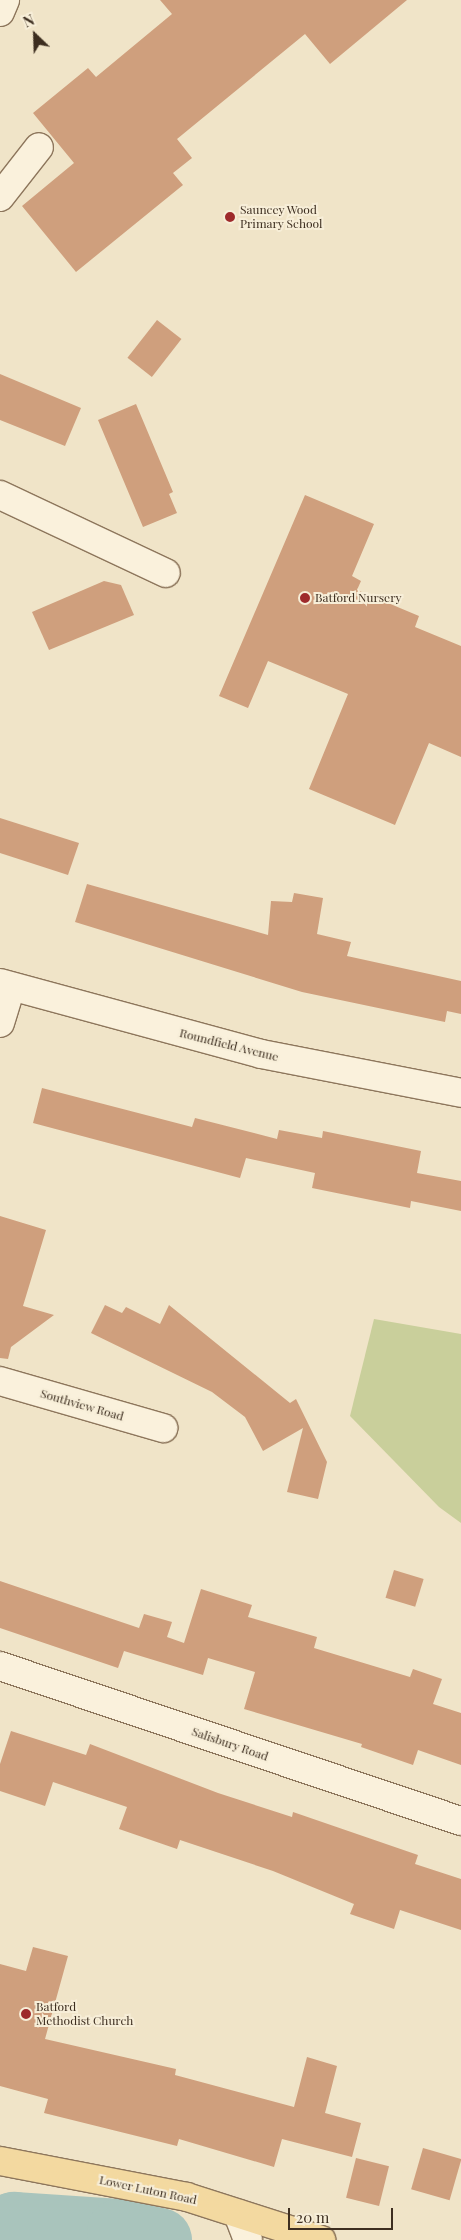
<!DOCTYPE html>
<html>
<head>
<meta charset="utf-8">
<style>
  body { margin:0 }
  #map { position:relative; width:461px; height:2240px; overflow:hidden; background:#f0e4c8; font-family:"Playfair Display",serif }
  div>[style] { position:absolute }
  .green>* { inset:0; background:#c9cf9b }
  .river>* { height:64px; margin:-32px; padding:0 32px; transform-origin:32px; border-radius:32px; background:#a9c4bc }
  .building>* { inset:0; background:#cf9f7d; transform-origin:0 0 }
  .roads { filter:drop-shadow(1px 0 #8d765c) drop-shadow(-1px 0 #8d765c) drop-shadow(0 1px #8d765c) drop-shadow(0 -1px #8d765c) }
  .minor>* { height:28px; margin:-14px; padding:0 14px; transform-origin:14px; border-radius:14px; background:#faf1dc }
  .major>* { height:28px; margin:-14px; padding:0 14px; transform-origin:14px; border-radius:14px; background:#f3d9a0 }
  .dots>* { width:14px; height:14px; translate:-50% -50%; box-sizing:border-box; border:2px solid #f7eed8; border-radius:50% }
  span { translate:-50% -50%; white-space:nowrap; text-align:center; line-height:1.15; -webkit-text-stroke:4px #f7eed8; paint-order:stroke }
  .poi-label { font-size:12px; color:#3d2e20 }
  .left { translate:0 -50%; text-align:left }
  .street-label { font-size:12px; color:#3d2e20 }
  .north { position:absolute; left:10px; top:10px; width:50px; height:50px; -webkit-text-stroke:4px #f7eed8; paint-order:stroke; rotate:336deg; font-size:14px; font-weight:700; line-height:20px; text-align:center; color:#3d2e20 }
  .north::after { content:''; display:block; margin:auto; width:18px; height:22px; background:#3d2e20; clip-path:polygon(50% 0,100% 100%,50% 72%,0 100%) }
  .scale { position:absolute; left:288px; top:2208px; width:105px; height:22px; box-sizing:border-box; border:2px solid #3d2e20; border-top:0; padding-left:6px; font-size:15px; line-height:18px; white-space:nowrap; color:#3d2e20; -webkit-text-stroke:4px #f7eed8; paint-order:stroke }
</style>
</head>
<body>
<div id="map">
  <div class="green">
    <div style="clip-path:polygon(374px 1319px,461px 1334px,461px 1523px,439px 1507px,350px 1416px)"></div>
  </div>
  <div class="river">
    <div style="left:0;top:2228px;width:15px;rotate:-16deg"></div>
    <div style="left:14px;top:2224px;width:105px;rotate:3.8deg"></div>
    <div style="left:119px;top:2231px;width:42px;rotate:12.4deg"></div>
  </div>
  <div class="building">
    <div style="clip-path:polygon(160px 0,407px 0,330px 64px,305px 34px,177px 139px,192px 158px,173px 173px,183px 185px,76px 272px,22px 206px,74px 163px,33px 113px,88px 68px,96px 77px,172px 14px)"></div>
    <div style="left:157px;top:320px;width:31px;height:48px;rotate:38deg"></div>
    <div style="clip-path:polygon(0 374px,81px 408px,65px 446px,0 420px)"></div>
    <div style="clip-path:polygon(136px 404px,173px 492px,169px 494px,177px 513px,143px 527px,98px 420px)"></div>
    <div style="clip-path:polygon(305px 495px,374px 524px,352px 576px,361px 581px,357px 590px,419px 616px,415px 627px,461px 646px,461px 757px,429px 743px,395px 825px,309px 789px,348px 694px,268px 661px,248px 708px,219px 696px)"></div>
    <div style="clip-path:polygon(104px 581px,121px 585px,134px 615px,49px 650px,32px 612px)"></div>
    <div style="clip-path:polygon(0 818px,79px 843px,68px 875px,0 853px)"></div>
    <div style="clip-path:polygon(87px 884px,268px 935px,271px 901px,292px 902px,294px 893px,323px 898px,317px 934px,351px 942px,347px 956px,461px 981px,461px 1014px,447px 1011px,445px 1022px,302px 992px,75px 922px)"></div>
    <div style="clip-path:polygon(42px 1088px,192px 1127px,195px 1118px,277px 1139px,279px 1130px,322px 1138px,323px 1131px,421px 1151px,417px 1173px,461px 1181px,461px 1211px,411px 1201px,410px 1208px,312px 1188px,315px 1173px,246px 1158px,240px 1178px,33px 1123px)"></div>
    <div style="clip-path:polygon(0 1216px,46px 1230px,23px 1306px,54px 1315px,11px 1347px,8px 1359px,0 1358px)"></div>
    <div style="clip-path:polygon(105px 1305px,122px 1313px,126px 1307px,160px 1324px,169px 1305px,290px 1403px,296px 1399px,327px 1462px,318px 1499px,287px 1492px,303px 1428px,263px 1451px,245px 1417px,212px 1392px,91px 1333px)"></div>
    <div style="left:394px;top:1570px;width:31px;height:29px;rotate:17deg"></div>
    <div style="clip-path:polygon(0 1581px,139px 1628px,144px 1614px,172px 1622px,167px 1637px,184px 1643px,201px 1589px,252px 1605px,248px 1617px,317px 1637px,314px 1648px,410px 1677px,413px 1669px,442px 1679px,433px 1704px,461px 1713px,461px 1765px,418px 1750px,413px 1765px,361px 1747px,362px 1744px,244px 1709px,255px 1672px,208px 1658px,203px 1675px,124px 1651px,118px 1668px,0 1628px)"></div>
    <div style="clip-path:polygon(11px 1731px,86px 1755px,90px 1744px,218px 1793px,292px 1817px,293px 1812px,418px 1855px,415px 1864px,461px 1879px,461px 1930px,400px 1910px,394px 1929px,350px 1914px,354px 1904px,273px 1871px,180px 1840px,177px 1849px,119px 1829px,127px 1807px,53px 1782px,45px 1806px,0 1791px,0 1764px)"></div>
    <div style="clip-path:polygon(33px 1947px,68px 1956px,45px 2039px,176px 2069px,175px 2075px,294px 2107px,307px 2057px,337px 2066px,325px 2113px,361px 2123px,352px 2157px,282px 2139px,274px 2167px,179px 2139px,177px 2146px,44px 2113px,48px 2099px,0 2086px,0 1964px,26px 1971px)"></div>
    <div style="left:423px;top:2148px;width:40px;height:43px;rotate:16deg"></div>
    <div style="left:356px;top:2158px;width:34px;height:41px;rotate:14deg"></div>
  </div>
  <div class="roads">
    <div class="minor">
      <div style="left:0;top:12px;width:13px;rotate:-67deg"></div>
      <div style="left:0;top:197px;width:63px;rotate:-52deg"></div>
      <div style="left:0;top:495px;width:183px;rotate:25.2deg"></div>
      <div style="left:0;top:983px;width:270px;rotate:15.2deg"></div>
      <div style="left:261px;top:1054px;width:204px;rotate:11deg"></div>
      <div style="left:0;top:1023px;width:38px;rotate:-73deg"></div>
      <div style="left:0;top:1381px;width:170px;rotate:16.1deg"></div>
      <div style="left:0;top:1666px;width:486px;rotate:18.6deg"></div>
      <div style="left:238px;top:2214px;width:28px;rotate:69deg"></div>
    </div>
    <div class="major">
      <div style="left:0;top:2161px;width:190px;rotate:10.9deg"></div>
      <div style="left:187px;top:2197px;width:141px;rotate:17.8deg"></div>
    </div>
  </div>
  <div class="dots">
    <div style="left:230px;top:217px;background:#9e2a2b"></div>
    <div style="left:305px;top:598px;background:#9e2a2b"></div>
    <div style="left:26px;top:2014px;background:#9e2a2b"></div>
  </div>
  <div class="poi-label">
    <span class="left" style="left:240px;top:217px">Sauncey Wood<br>Primary School</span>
    <span class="left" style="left:315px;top:598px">Batford Nursery</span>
    <span class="left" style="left:36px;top:2014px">Batford<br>Methodist Church</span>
  </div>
  <div class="street-label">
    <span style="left:229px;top:1045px;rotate:14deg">Roundfield Avenue</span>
    <span style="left:82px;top:1405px;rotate:16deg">Southview Road</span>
    <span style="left:230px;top:1744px;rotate:19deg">Salisbury Road</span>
    <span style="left:148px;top:2190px;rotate:12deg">Lower Luton Road</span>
  </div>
  <div class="north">N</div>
  <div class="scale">20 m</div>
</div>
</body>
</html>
